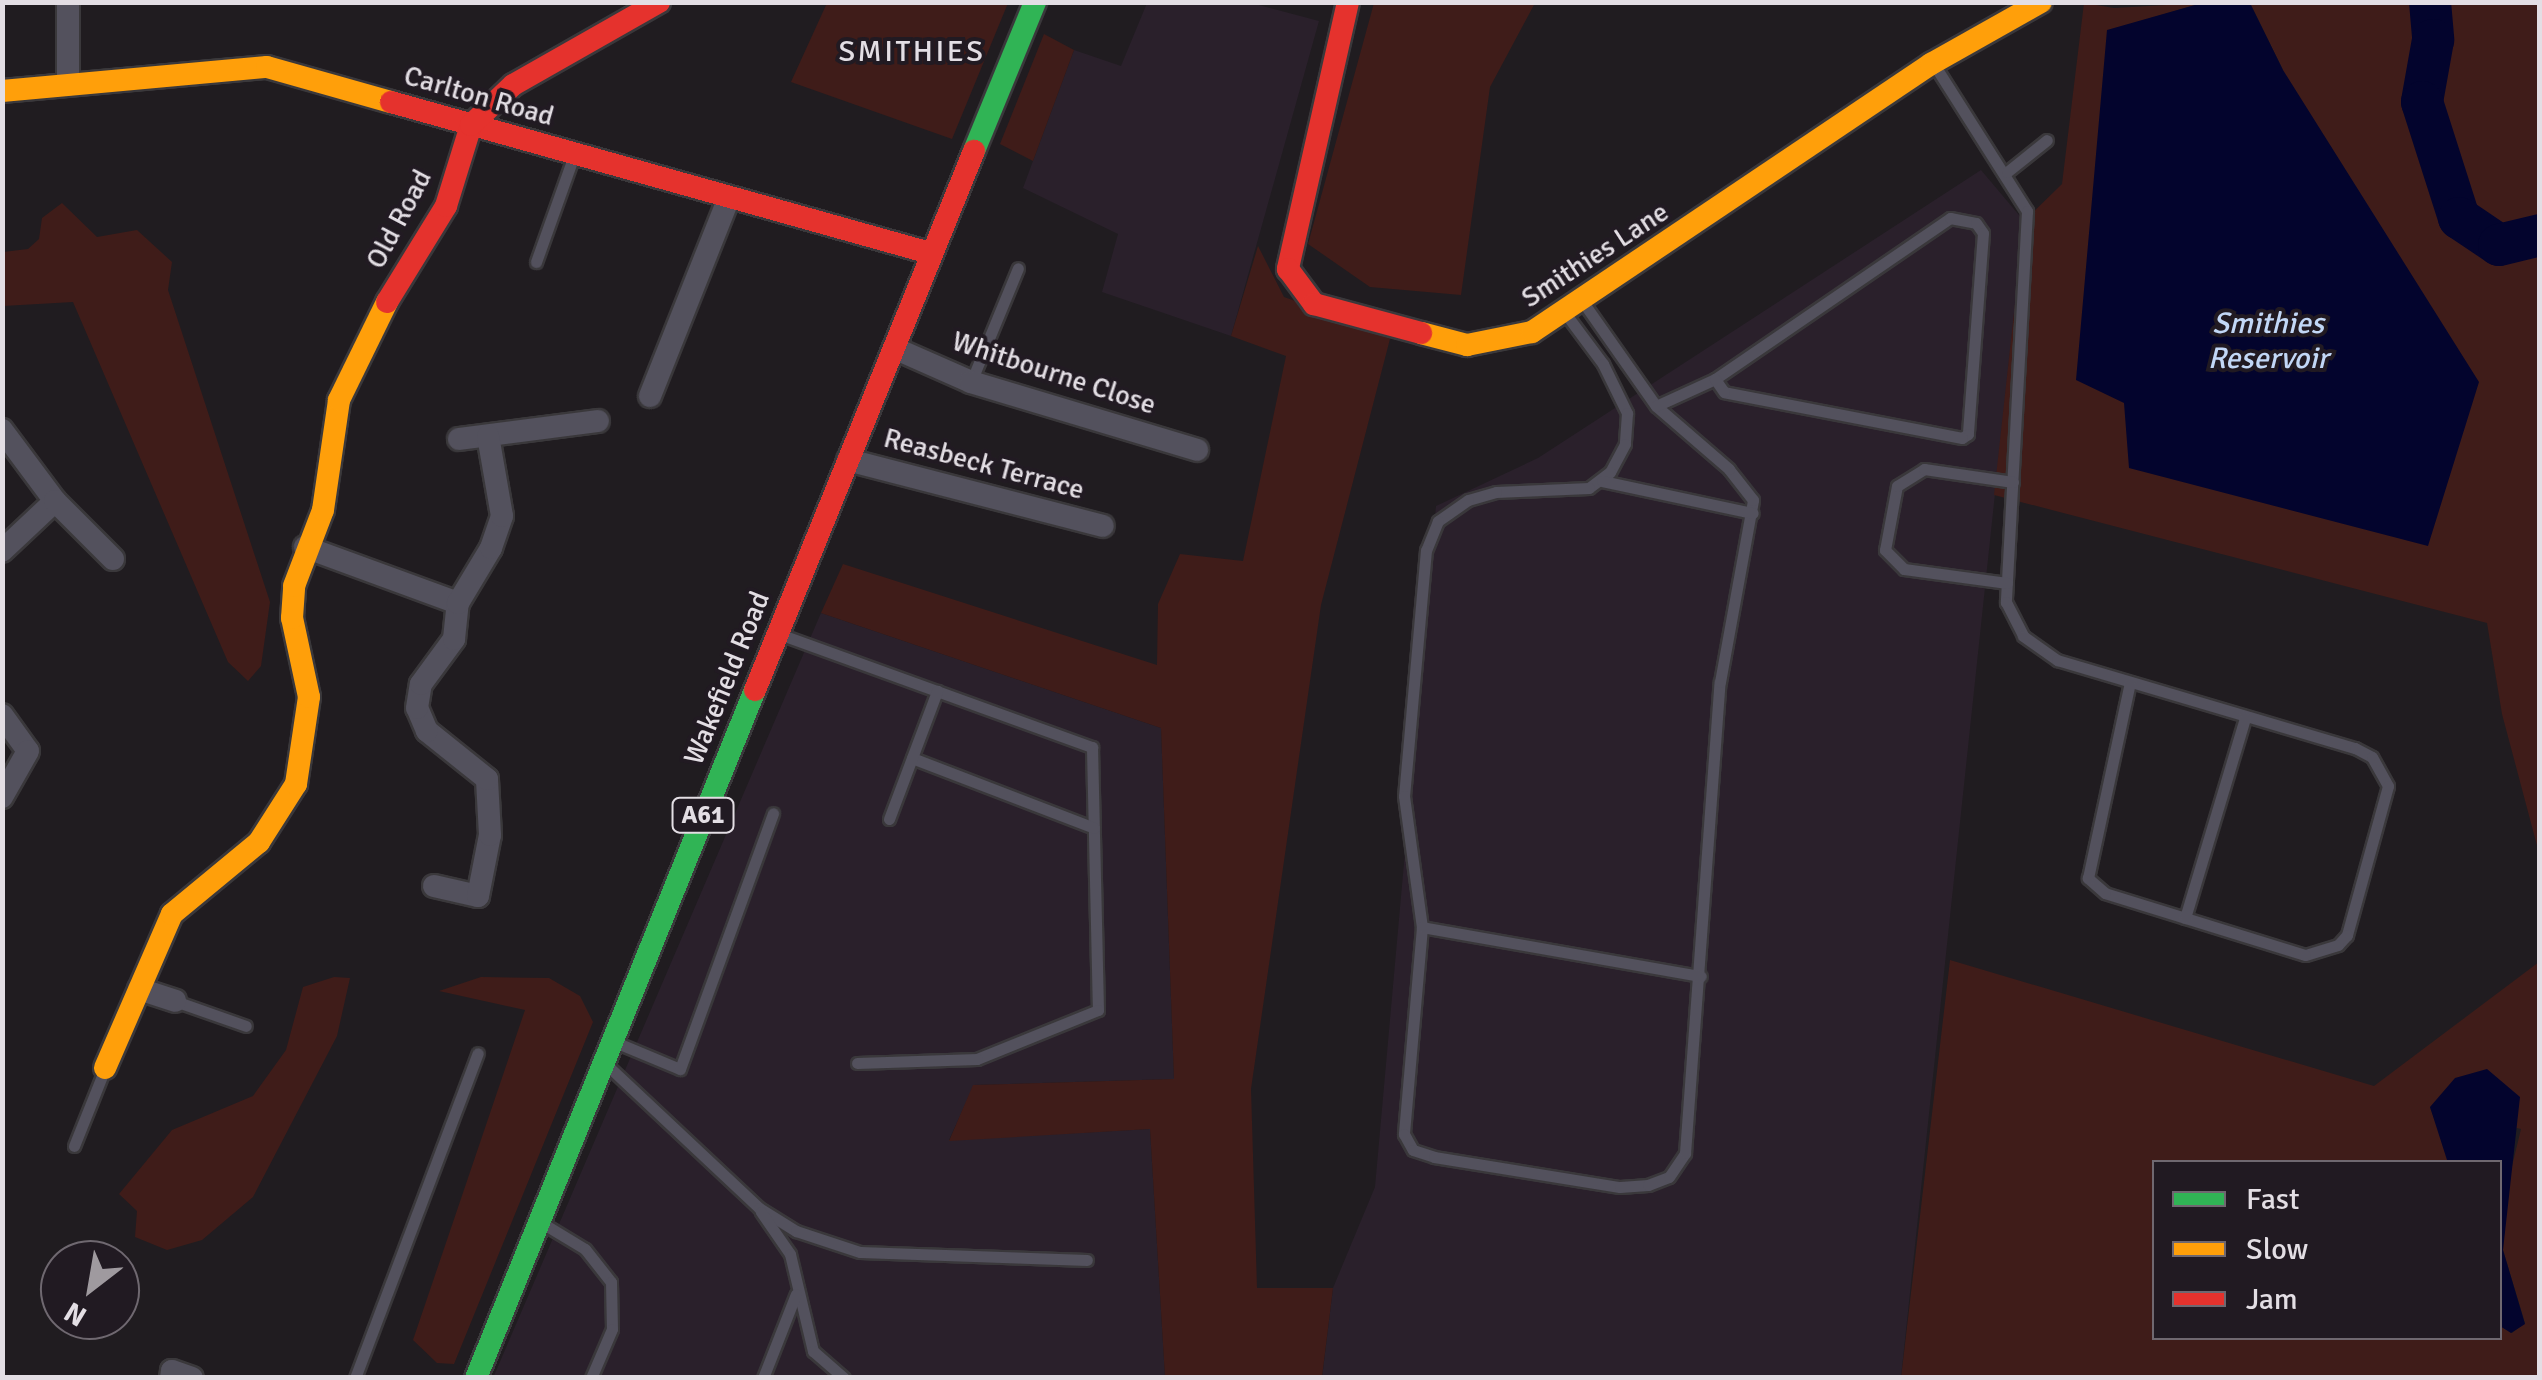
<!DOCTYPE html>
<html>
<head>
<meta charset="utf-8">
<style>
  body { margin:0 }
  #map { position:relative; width:2542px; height:1380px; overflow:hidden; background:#201c20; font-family:Signika,sans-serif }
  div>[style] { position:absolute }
  .built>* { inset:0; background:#2a202b }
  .green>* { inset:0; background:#3f1c19 }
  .water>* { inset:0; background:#03042d }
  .river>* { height:42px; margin:-21px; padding:0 21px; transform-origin:21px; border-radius:21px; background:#03042d }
  .roads { filter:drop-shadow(2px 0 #3a383b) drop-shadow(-2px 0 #3a383b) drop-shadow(0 2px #3a383b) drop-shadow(0 -2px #3a383b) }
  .lane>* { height:11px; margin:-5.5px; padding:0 5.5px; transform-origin:5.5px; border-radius:5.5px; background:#53515d }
  .street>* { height:22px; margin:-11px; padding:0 11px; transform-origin:11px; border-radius:11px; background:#53515d }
  .fast>* { height:22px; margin:-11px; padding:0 11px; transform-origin:11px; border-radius:11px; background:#30b455 }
  .slow>* { height:22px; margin:-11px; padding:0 11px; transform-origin:11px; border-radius:11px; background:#ff9f0a }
  .jam>* { height:22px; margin:-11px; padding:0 11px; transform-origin:11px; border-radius:11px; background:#e5322d }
  span { translate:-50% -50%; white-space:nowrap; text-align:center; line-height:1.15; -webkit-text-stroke:8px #211a22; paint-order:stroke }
  .shield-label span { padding:2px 8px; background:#211a22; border:2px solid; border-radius:8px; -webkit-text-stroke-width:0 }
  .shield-label { font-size:25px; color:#e3dee4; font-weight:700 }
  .street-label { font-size:28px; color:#e3dee4 }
  .neighbourhood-label { font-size:30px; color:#e3dee4; letter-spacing:2.5px }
  .water-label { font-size:30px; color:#c2d7f6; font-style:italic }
  .frame { position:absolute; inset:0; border:5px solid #e3dee4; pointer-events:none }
  .legend { position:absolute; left:2152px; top:1160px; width:350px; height:180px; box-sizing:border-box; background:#211a22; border:2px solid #6f6870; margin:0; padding:12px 18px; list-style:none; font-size:30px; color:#e3dee4 }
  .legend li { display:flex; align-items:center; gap:20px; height:50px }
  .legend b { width:50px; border:2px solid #6f6870 }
  .north { position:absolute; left:40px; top:1240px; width:100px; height:100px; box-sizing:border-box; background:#211a22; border:2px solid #6f6870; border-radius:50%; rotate:211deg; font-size:28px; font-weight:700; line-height:40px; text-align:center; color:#e3dee4 }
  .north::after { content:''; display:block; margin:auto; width:35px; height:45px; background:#9f9a9f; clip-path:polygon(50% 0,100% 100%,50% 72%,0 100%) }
</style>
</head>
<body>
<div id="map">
  <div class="built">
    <div style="clip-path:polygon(1147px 3px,1251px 3px,1319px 21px,1231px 336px,1102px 292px,1118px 234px,1023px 188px,1074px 50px,1121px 66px)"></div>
    <div style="clip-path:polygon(1981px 170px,2024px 221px,1901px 1377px,1322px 1378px,1333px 1288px,1375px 1187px,1436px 506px,1538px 458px)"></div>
    <div style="clip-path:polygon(821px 613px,1161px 728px,1174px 1079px,974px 1085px,949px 1140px,1150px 1129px,1165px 1377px,493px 1378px)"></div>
  </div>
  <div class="green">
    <div style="clip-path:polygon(827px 3px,1008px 3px,952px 139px,791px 82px)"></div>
    <div style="clip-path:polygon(1374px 3px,1535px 3px,1490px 87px,1461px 295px,1370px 287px,1308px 244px)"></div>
    <div style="clip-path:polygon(2084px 3px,2114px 8px,2202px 3px,2107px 31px,2283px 70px,2250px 3px,2539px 3px,2539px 853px,2502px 714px,2487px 623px,1994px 495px,2024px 221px,2062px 184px)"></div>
    <div style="clip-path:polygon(1044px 34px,1074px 50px,1033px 161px,1000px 144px)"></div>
    <div style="clip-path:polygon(62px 203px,97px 237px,137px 230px,172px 262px,168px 290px,270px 602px,261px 666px,248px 681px,228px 662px,73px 302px,3px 306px,3px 252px,28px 249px,39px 239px,42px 218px)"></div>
    <div style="clip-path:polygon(1258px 246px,1284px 297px,1391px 335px,1321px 605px,1251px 1089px,1257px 1288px,1333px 1288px,1322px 1377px,1165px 1377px,1150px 1129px,949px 1141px,973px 1085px,1174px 1079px,1161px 728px,821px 613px,843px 564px,1157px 665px,1158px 604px,1180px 554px,1243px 561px,1286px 356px,1231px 336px)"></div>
    <div style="clip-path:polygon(evenodd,1950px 960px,2374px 1086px,2539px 962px,2539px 1377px,1901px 1378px,1950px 960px,2430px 1107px,2521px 1129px,2506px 1191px,2503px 1250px,2525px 1323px,2512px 1333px,2500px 1326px,2500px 1338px,2154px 1338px,2154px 1162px,2450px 1162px,2430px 1107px)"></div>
    <div style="clip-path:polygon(334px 977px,350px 978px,337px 1036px,253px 1197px,202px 1240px,167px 1250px,135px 1237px,137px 1211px,119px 1194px,172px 1130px,253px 1096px,286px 1050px,303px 987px)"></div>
    <div style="clip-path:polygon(481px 977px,549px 978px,580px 996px,593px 1022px,454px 1364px,437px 1363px,413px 1340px,525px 1010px,439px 991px)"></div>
  </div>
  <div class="water">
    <div style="clip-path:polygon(2202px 3px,2250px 3px,2283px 70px,2479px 382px,2428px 546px,2129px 468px,2124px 403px,2076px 380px,2107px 30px)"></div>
    <div style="clip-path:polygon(2487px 1069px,2520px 1097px,2503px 1250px,2525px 1324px,2511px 1333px,2500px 1326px,2500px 1162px,2447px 1160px,2430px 1107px,2455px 1078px)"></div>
  </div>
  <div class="river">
    <div style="left:2430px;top:2px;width:38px;rotate:85deg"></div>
    <div style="left:2433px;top:40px;width:63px;rotate:100.1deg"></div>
    <div style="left:2422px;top:102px;width:122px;rotate:72.3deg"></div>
    <div style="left:2459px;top:218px;width:48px;rotate:34deg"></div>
    <div style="left:2499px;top:245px;width:42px;rotate:-13.7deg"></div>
  </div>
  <div class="roads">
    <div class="lane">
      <div style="left:1935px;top:66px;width:172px;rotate:57.6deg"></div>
      <div style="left:2027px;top:211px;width:392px;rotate:93.1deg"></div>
      <div style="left:2006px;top:602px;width:38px;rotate:63deg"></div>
      <div style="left:2023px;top:636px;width:42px;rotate:35.2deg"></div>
      <div style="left:2057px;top:660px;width:311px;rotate:16.5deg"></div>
      <div style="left:2355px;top:748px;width:19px;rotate:28deg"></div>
      <div style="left:2372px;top:757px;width:33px;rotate:61deg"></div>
      <div style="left:2388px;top:786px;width:155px;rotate:105.4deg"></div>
      <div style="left:2347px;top:935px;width:13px;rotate:132deg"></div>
      <div style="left:2338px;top:945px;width:34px;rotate:163deg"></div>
      <div style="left:2305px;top:955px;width:209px;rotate:-162.8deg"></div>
      <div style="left:2105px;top:893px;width:23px;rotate:-139deg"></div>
      <div style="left:2088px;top:878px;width:200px;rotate:-77.9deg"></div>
      <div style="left:2007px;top:172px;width:51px;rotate:-38.7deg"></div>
      <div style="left:536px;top:262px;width:110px;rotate:-70.4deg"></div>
      <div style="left:1568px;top:317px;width:59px;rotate:53.3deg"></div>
      <div style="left:1603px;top:364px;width:55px;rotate:63.9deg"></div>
      <div style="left:1627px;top:413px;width:31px;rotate:94deg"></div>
      <div style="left:1625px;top:444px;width:32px;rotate:118deg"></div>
      <div style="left:1610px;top:472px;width:26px;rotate:143deg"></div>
      <div style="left:1589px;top:488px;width:93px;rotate:177.5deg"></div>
      <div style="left:1496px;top:492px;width:29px;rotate:164deg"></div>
      <div style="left:1468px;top:500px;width:37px;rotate:145deg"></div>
      <div style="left:1438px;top:521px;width:31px;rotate:112deg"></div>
      <div style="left:1426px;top:550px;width:247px;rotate:95.1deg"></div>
      <div style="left:1404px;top:796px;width:132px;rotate:82.2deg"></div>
      <div style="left:1422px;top:927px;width:208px;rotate:95deg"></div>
      <div style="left:1404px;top:1134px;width:18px;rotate:61deg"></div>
      <div style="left:1413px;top:1150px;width:22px;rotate:18deg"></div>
      <div style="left:1434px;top:1157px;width:188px;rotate:9.2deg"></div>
      <div style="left:1620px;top:1187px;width:28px;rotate:-4deg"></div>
      <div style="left:1648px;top:1185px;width:22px;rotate:-21deg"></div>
      <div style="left:1669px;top:1177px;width:29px;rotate:-56deg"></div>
      <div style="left:1685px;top:1153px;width:472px;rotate:-85.8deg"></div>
      <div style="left:1720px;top:682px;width:185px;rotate:-79.7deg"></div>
      <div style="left:1753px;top:500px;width:39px;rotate:-128deg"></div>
      <div style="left:1729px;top:469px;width:96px;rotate:-139.2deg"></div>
      <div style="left:1656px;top:406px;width:127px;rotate:-125.1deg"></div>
      <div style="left:971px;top:382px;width:123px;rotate:-67.6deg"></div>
      <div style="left:1656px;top:406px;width:65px;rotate:-24.6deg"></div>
      <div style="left:1715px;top:379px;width:285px;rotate:-34.4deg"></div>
      <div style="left:1950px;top:218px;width:26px;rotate:11deg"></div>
      <div style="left:1976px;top:223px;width:12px;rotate:55deg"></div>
      <div style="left:1983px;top:233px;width:202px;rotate:94.3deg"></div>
      <div style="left:1968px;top:434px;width:7px;rotate:146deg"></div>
      <div style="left:1962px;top:438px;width:242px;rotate:-169.1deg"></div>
      <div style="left:1724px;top:392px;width:16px;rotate:-125deg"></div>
      <div style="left:1602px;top:481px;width:154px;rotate:12deg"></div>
      <div style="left:2007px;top:583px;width:104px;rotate:-172.3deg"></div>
      <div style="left:1904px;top:569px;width:27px;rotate:-135deg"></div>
      <div style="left:1885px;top:550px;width:65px;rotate:-79.4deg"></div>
      <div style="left:1897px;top:486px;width:32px;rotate:-32deg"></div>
      <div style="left:1924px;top:469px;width:90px;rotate:8.3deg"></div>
      <div style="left:782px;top:635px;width:330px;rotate:19.9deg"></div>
      <div style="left:1092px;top:747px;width:263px;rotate:88.7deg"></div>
      <div style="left:1098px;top:1010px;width:131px;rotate:158deg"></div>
      <div style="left:977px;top:1059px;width:120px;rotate:178.1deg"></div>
      <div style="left:912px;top:758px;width:195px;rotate:21deg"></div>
      <div style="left:889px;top:819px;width:137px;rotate:-69.4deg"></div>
      <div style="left:2185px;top:918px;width:209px;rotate:-73.3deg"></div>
      <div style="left:1422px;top:927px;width:283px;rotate:10deg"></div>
      <div style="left:175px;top:1001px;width:75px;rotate:19.4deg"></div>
      <div style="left:615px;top:1042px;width:70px;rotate:22.6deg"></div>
      <div style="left:680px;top:1069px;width:272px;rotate:-70deg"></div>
      <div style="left:609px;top:1067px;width:206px;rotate:43.2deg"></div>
      <div style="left:759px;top:1208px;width:44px;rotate:31.9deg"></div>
      <div style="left:796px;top:1231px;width:67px;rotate:18.2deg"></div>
      <div style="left:860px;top:1252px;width:227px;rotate:2deg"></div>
      <div style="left:74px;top:1146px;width:81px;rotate:-68.2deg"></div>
      <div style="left:761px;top:1212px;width:51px;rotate:55.4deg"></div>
      <div style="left:790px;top:1254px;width:100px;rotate:76.7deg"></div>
      <div style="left:813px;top:1351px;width:41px;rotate:41.1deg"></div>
      <div style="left:542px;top:1223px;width:50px;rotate:31.2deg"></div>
      <div style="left:585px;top:1249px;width:42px;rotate:51.8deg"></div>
      <div style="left:611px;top:1282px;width:47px;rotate:88.8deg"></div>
      <div style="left:612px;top:1329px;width:53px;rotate:113.2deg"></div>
      <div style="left:355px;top:1378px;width:347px;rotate:-69.3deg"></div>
      <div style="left:763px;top:1378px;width:90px;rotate:-68.6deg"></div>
    </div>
    <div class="street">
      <div style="left:68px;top:85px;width:83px;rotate:-90deg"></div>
      <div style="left:894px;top:348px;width:84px;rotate:23.8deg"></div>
      <div style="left:971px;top:382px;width:236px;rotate:16.7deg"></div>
      <div style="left:650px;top:396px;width:214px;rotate:-68.3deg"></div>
      <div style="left:2px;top:430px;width:89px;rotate:53.3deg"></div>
      <div style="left:55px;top:501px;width:73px;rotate:136.7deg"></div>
      <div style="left:459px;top:439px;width:140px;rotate:-7.4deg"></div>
      <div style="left:848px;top:460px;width:263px;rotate:14.5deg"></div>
      <div style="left:55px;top:501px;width:82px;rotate:45deg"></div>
      <div style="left:305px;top:547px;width:163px;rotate:20.1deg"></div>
      <div style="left:2px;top:715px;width:44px;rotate:54.2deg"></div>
      <div style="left:28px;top:751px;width:53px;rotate:119.5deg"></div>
      <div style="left:434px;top:886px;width:45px;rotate:12.8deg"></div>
      <div style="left:478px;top:896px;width:62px;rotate:-78.9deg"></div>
      <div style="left:490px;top:835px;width:56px;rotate:-93.1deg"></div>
      <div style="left:487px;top:779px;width:77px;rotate:-141.3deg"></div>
      <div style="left:427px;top:731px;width:25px;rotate:-113deg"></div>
      <div style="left:417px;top:708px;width:24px;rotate:-81deg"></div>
      <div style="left:421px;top:684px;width:56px;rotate:-53.7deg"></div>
      <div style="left:454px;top:639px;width:36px;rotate:-84deg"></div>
      <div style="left:458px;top:603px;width:64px;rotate:-59deg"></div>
      <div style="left:491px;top:548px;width:34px;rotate:-71deg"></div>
      <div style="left:502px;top:516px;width:81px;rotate:-99.9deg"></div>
      <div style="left:139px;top:989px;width:38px;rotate:18deg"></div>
      <div style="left:171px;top:1378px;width:7px;rotate:-82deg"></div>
      <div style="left:172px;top:1371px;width:21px;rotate:19deg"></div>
    </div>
    <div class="fast">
      <div style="left:974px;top:151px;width:161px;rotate:-67.7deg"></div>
      <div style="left:476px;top:1378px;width:742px;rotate:-67.93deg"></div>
    </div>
    <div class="slow">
      <div style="left:2px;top:91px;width:266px;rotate:-5.2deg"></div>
      <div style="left:267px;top:67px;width:129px;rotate:15.8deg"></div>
      <div style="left:1421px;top:333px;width:48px;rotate:14.6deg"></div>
      <div style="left:1467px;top:345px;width:66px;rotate:-11.3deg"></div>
      <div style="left:1532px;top:332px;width:481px;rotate:-33.9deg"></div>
      <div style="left:1931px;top:64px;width:126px;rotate:-29.4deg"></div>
      <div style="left:105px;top:1068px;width:168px;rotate:-66.5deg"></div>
      <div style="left:172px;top:914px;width:113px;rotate:-39.6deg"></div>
      <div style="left:259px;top:842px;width:69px;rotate:-57.5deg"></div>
      <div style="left:296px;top:784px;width:88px;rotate:-81.5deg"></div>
      <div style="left:309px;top:697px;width:81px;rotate:-102.1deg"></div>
      <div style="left:292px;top:618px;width:32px;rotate:-86deg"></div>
      <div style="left:294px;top:586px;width:81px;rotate:-69.1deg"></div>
      <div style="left:323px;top:510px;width:111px;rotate:-81.7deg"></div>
      <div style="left:339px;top:400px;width:109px;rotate:-63.9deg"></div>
    </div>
    <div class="jam">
      <div style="left:1348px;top:2px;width:274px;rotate:102.7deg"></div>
      <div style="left:1288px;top:269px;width:44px;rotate:53.4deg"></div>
      <div style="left:1314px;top:304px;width:111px;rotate:15.2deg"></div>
      <div style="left:391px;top:102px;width:560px;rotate:15.65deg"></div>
      <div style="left:387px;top:302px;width:113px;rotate:-58.4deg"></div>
      <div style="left:446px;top:206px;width:85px;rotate:-72.8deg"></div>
      <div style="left:471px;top:125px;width:58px;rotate:-43.6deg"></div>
      <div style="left:513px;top:85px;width:168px;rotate:-29.6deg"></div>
      <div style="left:755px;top:690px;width:582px;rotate:-67.89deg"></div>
    </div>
  </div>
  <div class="shield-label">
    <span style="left:703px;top:815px">A61</span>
  </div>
  <div class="street-label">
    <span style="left:479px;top:96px;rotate:16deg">Carlton Road</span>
    <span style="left:399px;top:219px;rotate:-62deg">Old Road</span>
    <span style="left:1595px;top:255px;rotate:-33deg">Smithies Lane</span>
    <span style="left:1054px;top:373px;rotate:18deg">Whitbourne Close</span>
    <span style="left:984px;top:464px;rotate:15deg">Reasbeck Terrace</span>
    <span style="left:727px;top:678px;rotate:-68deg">Wakefield Road</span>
  </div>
  <div class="neighbourhood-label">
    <span style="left:912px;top:52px">SMITHIES</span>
  </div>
  <div class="water-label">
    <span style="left:2268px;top:341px">Smithies<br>Reservoir</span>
  </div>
  <div class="frame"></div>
  <ul class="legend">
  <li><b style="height:12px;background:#30b455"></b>Fast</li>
  <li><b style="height:12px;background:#ff9f0a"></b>Slow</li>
  <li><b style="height:12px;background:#e5322d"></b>Jam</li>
  </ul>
  <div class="north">N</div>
</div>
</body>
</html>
